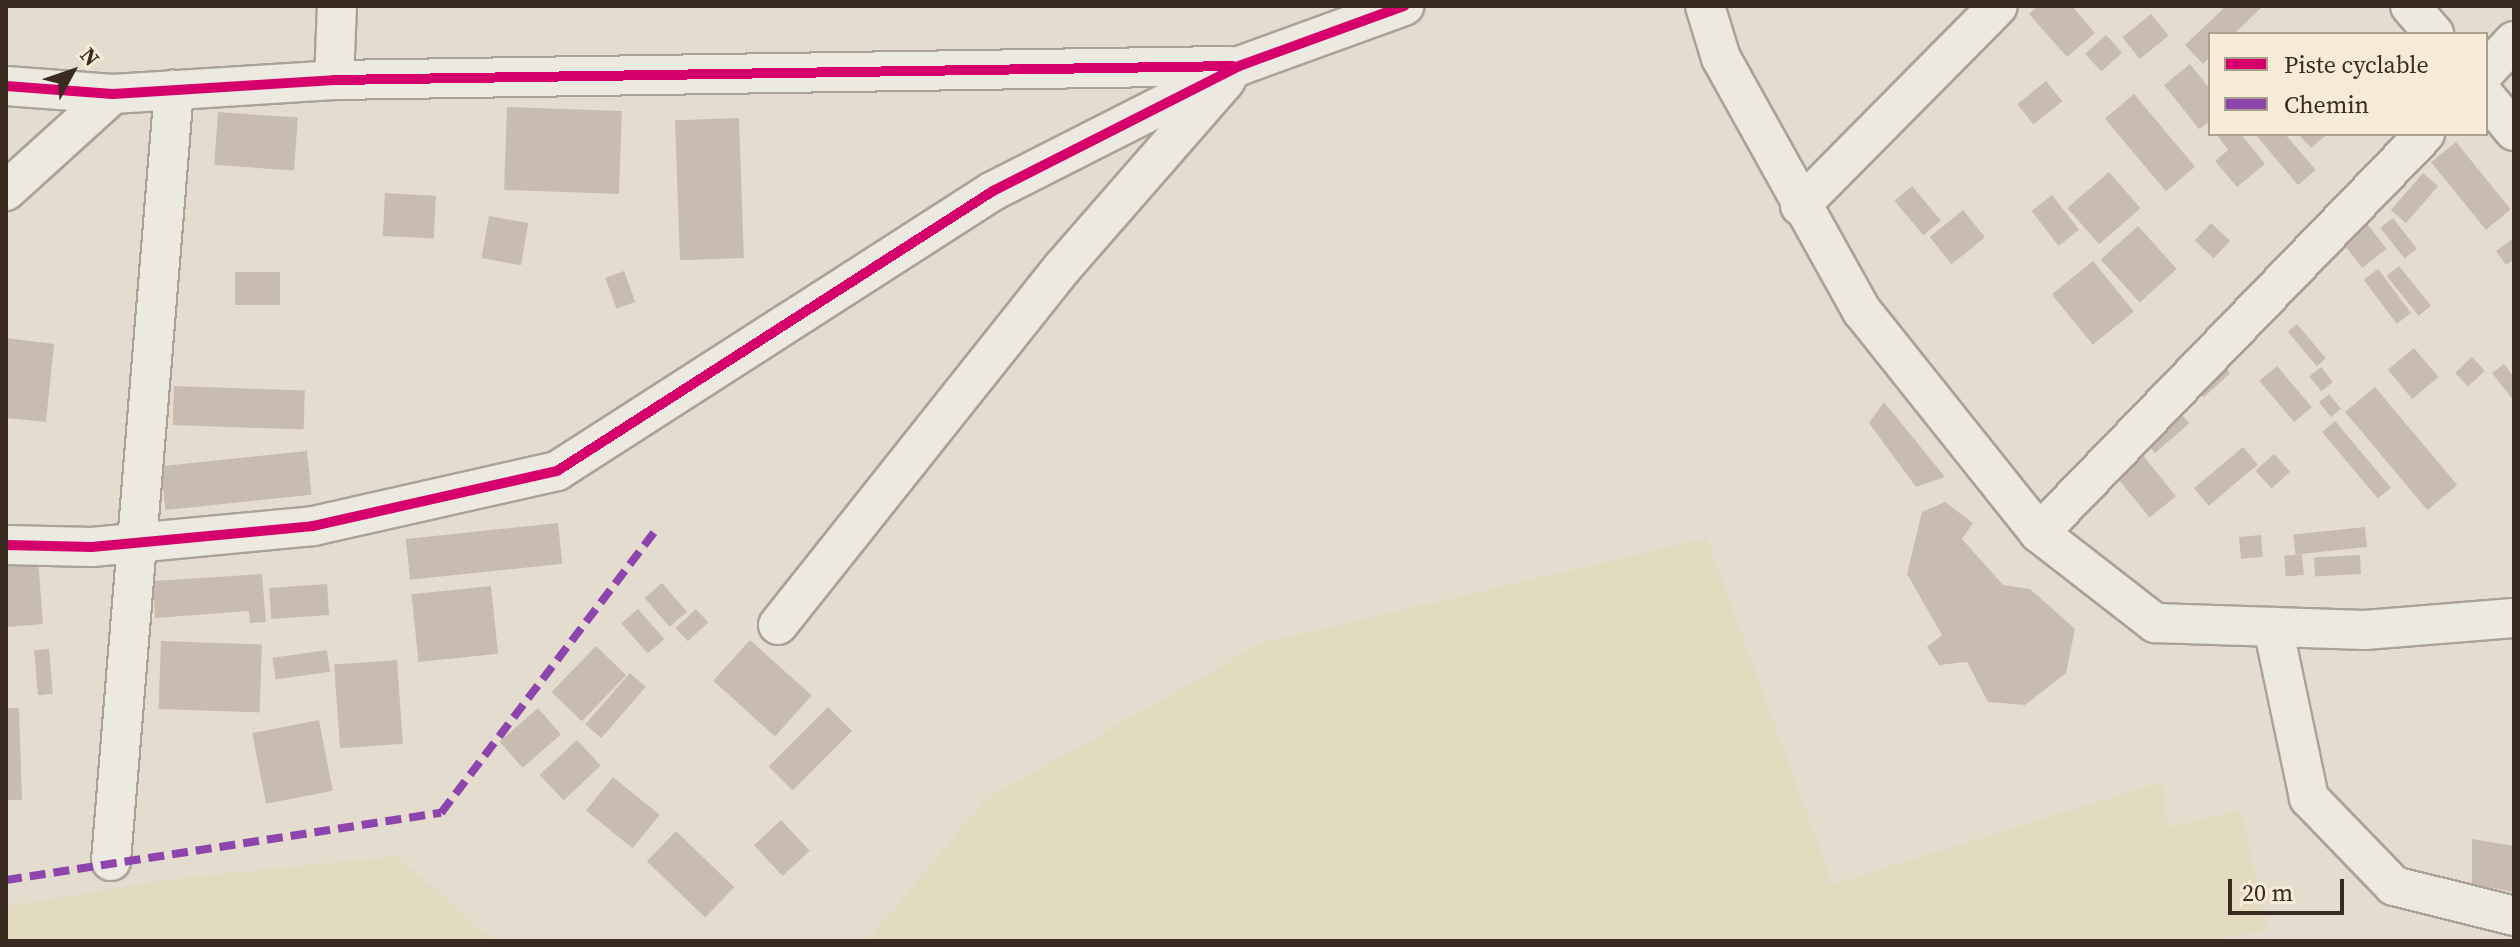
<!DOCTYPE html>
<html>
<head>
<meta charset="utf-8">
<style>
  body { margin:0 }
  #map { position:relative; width:2520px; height:947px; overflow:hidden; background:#e4ddcf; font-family:"Source Serif 4",serif }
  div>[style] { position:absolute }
  .farmland>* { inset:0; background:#e3dbc0 }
  .building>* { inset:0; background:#c8bcb0; transform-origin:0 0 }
  .roads { filter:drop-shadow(2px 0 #aaa298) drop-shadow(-2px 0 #aaa298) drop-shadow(0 2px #aaa298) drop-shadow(0 -2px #aaa298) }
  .minor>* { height:38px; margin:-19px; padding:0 19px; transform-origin:19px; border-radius:19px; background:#ece9e1 }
  .quiet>* { height:8px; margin-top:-4px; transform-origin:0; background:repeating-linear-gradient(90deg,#8e44ad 0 16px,transparent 0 24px) }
  .cycleway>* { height:10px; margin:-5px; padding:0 5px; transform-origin:5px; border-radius:5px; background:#d6006c }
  span { translate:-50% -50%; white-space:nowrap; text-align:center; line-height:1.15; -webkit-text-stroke:6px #f5ebd6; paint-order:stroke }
  .frame { position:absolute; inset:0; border:8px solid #392b20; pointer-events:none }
  .legend { position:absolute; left:2208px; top:32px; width:280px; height:104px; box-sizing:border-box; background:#f5ebd6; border:2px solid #aa9e8d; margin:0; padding:10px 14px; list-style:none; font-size:24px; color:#392b20 }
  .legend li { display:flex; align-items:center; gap:16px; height:40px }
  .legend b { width:40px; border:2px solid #aa9e8d }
  .north { position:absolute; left:32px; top:32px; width:80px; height:80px; -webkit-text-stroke:6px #f5ebd6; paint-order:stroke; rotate:50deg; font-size:22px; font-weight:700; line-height:32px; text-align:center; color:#392b20 }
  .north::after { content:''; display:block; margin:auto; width:28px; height:36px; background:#392b20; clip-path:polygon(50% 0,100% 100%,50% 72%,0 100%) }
  .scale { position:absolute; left:2228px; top:879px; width:116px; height:36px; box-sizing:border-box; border:4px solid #392b20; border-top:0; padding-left:10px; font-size:24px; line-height:28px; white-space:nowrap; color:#392b20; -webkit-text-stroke:6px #f5ebd6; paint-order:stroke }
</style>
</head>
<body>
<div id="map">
  <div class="farmland">
    <div style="clip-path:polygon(1707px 538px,1833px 884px,2164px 781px,2167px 827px,2241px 810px,2268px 931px,2202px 941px,867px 941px,985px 800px,1262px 643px)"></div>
    <div style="clip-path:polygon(397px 856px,494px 941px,6px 941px,6px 906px,172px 879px)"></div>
  </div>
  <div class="building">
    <div style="clip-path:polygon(2038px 6px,2072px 6px,2095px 33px,2067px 57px,2029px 14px)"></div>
    <div style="clip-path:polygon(2226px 6px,2263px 6px,2234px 34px,2210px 34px,2210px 57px,2203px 64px,2185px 45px)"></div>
    <div style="left:2151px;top:14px;width:28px;height:37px;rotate:51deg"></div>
    <div style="left:2106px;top:35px;width:24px;height:28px;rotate:48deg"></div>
    <div style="clip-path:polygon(2190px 64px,2210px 89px,2210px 121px,2199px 129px,2164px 85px)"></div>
    <div style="left:2046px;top:81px;width:26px;height:37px;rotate:51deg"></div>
    <div style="left:2134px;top:94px;width:95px;height:38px;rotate:50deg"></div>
    <div style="left:507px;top:107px;width:115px;height:83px;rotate:2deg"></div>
    <div style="left:218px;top:112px;width:80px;height:53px;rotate:4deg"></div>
    <div style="left:739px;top:118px;width:140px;height:64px;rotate:88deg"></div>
    <div style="clip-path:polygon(2216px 134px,2241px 134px,2265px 164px,2237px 187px,2215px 161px,2228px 150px)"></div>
    <div style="clip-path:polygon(2255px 134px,2285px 134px,2316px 170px,2298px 185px)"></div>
    <div style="clip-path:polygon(2298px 134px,2323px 134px,2325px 136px,2311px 148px)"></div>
    <div style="left:2456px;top:142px;width:87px;height:32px;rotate:51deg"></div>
    <div style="left:2109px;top:172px;width:48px;height:55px;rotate:49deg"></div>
    <div style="left:2423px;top:173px;width:20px;height:49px;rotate:41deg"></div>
    <div style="left:1912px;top:186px;width:45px;height:23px;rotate:50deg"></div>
    <div style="left:385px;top:193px;width:51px;height:43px;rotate:3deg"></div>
    <div style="left:2052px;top:195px;width:44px;height:26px;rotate:52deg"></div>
    <div style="left:1963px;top:210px;width:35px;height:43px;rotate:51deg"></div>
    <div style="left:2357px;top:211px;width:48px;height:31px;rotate:52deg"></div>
    <div style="left:489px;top:216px;width:40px;height:43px;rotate:10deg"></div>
    <div style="left:2393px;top:218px;width:39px;height:16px;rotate:52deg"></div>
    <div style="left:2211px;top:223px;width:26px;height:24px;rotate:43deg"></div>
    <div style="left:2138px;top:226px;width:58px;height:50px;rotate:48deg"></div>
    <div style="clip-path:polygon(2514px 238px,2514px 259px,2506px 265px,2496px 251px)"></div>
    <div style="left:2093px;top:261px;width:65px;height:53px;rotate:51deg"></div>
    <div style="left:2399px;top:266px;width:51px;height:16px;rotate:51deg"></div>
    <div style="left:2378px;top:269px;width:55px;height:18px;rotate:53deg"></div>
    <div style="left:624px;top:271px;width:33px;height:20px;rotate:70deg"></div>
    <div style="left:235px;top:272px;width:45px;height:33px"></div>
    <div style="left:2297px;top:324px;width:45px;height:12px;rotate:50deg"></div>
    <div style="clip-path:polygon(6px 338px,54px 344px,46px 422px,6px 418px)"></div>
    <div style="left:2414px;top:348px;width:38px;height:34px;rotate:50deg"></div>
    <div style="left:2472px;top:357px;width:19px;height:23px;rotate:47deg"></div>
    <div style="left:2217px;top:359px;width:19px;height:36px;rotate:47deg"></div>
    <div style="clip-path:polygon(2504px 364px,2514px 377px,2514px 401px,2492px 373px)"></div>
    <div style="left:2277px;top:366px;width:54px;height:23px;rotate:50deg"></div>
    <div style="left:2321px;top:367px;width:19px;height:15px;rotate:51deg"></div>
    <div style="left:174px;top:386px;width:131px;height:39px;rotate:2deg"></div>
    <div style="left:2375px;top:387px;width:128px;height:39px;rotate:50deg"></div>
    <div style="left:2329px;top:394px;width:19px;height:13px;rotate:51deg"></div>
    <div style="clip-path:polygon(1884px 402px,1945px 477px,1916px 487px,1869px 423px)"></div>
    <div style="left:2174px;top:406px;width:23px;height:45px;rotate:49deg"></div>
    <div style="left:2335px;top:421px;width:87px;height:17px;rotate:50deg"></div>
    <div style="left:2243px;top:447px;width:23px;height:64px;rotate:50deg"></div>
    <div style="left:2137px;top:448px;width:62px;height:34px;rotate:51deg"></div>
    <div style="left:307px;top:451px;width:44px;height:147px;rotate:84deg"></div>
    <div style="left:2274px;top:454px;width:24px;height:25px;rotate:48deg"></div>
    <div style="clip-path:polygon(1945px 502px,1973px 523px,1962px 539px,2003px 585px,2030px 589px,2075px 629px,2066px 673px,2025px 705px,1988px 702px,1967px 662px,1939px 665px,1927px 647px,1942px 635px,1907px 574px,1922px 512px)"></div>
    <div style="left:558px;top:523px;width:41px;height:153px;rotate:84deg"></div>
    <div style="left:2365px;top:527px;width:20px;height:72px;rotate:84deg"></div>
    <div style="left:2261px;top:535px;width:22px;height:22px;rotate:85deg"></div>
    <div style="left:2302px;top:554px;width:21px;height:18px;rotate:85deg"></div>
    <div style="left:2360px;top:555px;width:19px;height:46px;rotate:87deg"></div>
    <div style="clip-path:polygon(38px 560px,43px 624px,6px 627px,6px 562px)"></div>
    <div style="clip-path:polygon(262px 574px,266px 622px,250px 623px,249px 611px,155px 618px,153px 581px)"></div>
    <div style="left:662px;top:583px;width:38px;height:23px;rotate:49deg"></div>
    <div style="left:327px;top:584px;width:31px;height:58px;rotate:86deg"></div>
    <div style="left:491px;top:586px;width:68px;height:80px;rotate:84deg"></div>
    <div style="left:638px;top:609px;width:40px;height:22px;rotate:49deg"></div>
    <div style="left:696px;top:609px;width:18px;height:28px;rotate:47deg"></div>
    <div style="left:750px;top:640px;width:83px;height:55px;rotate:42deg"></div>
    <div style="left:161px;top:641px;width:101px;height:68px;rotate:2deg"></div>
    <div style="left:596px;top:646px;width:42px;height:64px;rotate:44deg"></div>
    <div style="left:49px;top:649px;width:45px;height:15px;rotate:85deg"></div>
    <div style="left:327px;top:650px;width:22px;height:55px;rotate:82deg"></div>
    <div style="left:397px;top:660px;width:84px;height:63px;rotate:86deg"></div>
    <div style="left:630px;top:673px;width:21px;height:68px;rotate:41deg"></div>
    <div style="left:828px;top:707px;width:34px;height:84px;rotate:45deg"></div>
    <div style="clip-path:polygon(6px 708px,19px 708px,22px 800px,6px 800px)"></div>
    <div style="left:538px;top:708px;width:35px;height:51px;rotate:49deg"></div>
    <div style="left:319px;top:720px;width:72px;height:68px;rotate:79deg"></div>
    <div style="left:577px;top:740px;width:35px;height:51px;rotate:47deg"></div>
    <div style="left:613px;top:777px;width:60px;height:43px;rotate:39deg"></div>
    <div style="left:781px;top:820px;width:42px;height:37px;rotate:47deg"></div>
    <div style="left:676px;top:831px;width:81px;height:42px;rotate:44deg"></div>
    <div style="clip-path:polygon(2472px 839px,2514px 846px,2514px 892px,2472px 884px)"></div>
  </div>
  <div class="roads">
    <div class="minor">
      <div style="left:1705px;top:6px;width:54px;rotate:72.9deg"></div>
      <div style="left:1721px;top:58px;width:290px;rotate:60.9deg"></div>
      <div style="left:1862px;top:311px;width:284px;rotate:51.4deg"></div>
      <div style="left:2039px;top:533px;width:147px;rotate:37.8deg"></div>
      <div style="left:2155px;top:623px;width:210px;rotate:1.9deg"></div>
      <div style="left:2365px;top:630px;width:149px;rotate:-4.6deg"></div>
      <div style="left:2410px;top:6px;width:37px;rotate:49deg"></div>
      <div style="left:2486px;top:71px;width:41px;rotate:-47deg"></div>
      <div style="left:334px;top:80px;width:74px;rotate:-87.7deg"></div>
      <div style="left:6px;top:86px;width:107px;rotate:4.3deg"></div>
      <div style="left:113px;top:94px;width:221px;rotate:-3.6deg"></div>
      <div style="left:334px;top:80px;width:896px;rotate:-0.9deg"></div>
      <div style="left:2486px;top:97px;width:44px;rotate:50.5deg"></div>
      <div style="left:6px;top:191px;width:144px;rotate:-42.2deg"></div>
      <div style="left:1800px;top:206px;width:281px;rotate:-45.3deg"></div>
      <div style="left:2039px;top:533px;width:555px;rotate:-45.95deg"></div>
      <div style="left:6px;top:545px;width:86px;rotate:1.3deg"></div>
      <div style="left:92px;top:547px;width:222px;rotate:-5.4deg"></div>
      <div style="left:313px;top:526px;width:250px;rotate:-12.7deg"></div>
      <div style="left:557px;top:471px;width:518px;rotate:-32.71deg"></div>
      <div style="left:993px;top:191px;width:276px;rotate:-26.9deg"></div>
      <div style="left:1239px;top:66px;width:176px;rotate:-20deg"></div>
      <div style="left:778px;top:625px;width:458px;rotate:-51.5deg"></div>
      <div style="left:1063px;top:267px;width:248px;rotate:-48.9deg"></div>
      <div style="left:2273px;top:627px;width:175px;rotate:78.1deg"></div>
      <div style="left:2309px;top:798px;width:122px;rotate:46deg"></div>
      <div style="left:2394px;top:886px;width:124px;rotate:14deg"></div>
      <div style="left:111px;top:861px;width:774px;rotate:-85.33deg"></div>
    </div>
  </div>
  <div class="quiet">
    <div style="left:6px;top:880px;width:440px;rotate:-8.8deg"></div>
    <div style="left:441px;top:813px;width:359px;rotate:-52.8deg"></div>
  </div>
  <div class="cycleway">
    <div style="left:6px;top:86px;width:107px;rotate:4.3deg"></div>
    <div style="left:113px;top:94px;width:221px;rotate:-3.6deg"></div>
    <div style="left:334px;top:80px;width:899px;rotate:-0.89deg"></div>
    <div style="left:6px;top:545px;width:86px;rotate:1.3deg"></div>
    <div style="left:92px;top:547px;width:222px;rotate:-5.4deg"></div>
    <div style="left:313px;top:526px;width:250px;rotate:-12.7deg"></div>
    <div style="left:557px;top:471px;width:518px;rotate:-32.71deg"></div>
    <div style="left:993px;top:191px;width:276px;rotate:-26.9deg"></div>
    <div style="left:1239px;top:66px;width:176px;rotate:-20deg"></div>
  </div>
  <div class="frame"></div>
  <ul class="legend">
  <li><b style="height:10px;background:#d6006c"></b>Piste cyclable</li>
  <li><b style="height:10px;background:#8e44ad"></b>Chemin</li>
  </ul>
  <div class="north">N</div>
  <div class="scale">20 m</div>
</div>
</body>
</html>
